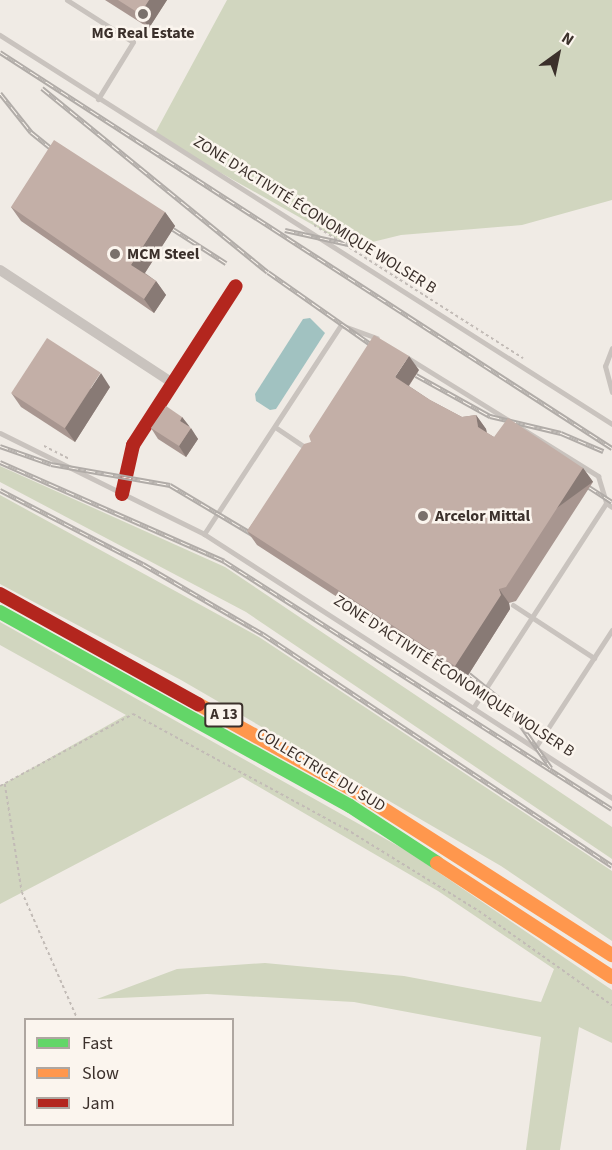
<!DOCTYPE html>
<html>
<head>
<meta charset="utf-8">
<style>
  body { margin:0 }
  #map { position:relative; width:612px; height:1150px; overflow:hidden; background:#f0ebe5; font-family:"Source Sans 3",sans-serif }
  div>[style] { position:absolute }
  .green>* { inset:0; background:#d1d6bf }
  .water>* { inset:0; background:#a1c2c1 }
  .path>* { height:1.5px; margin-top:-0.75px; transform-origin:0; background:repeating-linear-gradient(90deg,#c2bbb6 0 3px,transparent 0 6px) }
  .lane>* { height:5px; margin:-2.5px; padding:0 2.5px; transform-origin:2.5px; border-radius:2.5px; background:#c9c3be }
  .street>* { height:10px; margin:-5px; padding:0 5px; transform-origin:5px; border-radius:5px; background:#c9c3be }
  .fast>* { height:14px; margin:-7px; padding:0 7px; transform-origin:7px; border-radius:7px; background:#63d668 }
  .slow>* { height:14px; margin:-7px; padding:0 7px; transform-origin:7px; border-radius:7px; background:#ff974d }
  .jam>* { height:14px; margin:-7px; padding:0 7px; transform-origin:7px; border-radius:7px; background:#b3261e }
  .rail>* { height:5px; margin-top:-2.5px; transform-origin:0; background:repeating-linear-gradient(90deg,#fbf5ee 0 9px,#b1aca8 0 18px); box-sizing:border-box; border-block:2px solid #b1aca8 }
  .wall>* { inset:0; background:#a89690 }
  .shaded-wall>* { inset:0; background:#887a75; transform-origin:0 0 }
  .building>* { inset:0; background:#c3afa7; transform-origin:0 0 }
  .dots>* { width:16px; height:16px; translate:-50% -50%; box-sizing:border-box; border:3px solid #fbf5ee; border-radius:50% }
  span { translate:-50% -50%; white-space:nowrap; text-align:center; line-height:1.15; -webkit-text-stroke:5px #fbf5ee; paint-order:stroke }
  .shield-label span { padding:2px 4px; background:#fbf5ee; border:2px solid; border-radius:4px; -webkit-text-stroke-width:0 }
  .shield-label { font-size:15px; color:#3b302b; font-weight:700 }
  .poi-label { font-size:16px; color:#3b302b; font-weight:700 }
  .left { translate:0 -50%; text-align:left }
  .street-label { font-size:16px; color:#3b302b }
  .legend { position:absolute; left:24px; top:1018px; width:210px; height:108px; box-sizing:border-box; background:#fbf5ee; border:2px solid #aea6a0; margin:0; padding:8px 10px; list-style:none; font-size:18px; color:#3b302b }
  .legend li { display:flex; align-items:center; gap:12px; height:30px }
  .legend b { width:30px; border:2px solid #aea6a0 }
  .north { position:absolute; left:528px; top:24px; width:60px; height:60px; -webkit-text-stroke:4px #fbf5ee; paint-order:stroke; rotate:33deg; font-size:16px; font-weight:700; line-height:24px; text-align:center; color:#3b302b }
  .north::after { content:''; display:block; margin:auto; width:21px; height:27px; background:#3b302b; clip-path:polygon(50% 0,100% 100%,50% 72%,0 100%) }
</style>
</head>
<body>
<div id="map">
  <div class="green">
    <div style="clip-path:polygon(227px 0,612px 0,612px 200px,522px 225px,401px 235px,352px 247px,154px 135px)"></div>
    <div style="clip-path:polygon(0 466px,225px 567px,612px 827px,612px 859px,246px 612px,0 482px)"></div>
    <div style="clip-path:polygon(0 495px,259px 637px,612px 871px,612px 941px,501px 866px,181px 680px,0 584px)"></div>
    <div style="clip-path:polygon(0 622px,407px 851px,612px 990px,612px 1043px,579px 1027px,560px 1150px,526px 1150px,541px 1037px,354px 1002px,207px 994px,97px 999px,177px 969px,265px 963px,404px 976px,541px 1002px,554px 969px,438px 891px,242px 777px,0 904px,0 786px,126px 715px,0 645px)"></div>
  </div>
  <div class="water">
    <div style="clip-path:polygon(310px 318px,325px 333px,276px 409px,270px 410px,256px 401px,255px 394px,303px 319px)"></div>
  </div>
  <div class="path">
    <div style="left:314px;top:225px;width:248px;rotate:32.5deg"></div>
    <div style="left:44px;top:446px;width:29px;rotate:27deg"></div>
    <div style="left:5px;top:784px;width:109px;rotate:81.1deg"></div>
    <div style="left:22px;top:892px;width:140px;rotate:66.4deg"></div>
    <div style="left:0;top:786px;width:151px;rotate:-28.4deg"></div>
    <div style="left:133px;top:714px;width:242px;rotate:28.4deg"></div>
    <div style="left:346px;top:829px;width:156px;rotate:31.7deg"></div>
    <div style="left:479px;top:911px;width:163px;rotate:35.3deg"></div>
  </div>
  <div class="lane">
    <div style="left:67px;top:0;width:78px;rotate:32.5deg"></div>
    <div style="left:133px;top:42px;width:67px;rotate:121.6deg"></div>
    <div style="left:0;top:35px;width:725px;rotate:32.44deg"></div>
    <div style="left:612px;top:348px;width:19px;rotate:111deg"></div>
    <div style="left:605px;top:366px;width:27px;rotate:75deg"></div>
    <div style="left:408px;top:358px;width:224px;rotate:31.8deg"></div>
    <div style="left:598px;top:476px;width:28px;rotate:73deg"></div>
    <div style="left:275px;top:427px;width:40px;rotate:34deg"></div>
    <div style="left:0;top:433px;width:228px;rotate:26.3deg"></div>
    <div style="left:204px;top:534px;width:486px;rotate:32.9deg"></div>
    <div style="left:204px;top:534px;width:250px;rotate:-56.8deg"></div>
    <div style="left:341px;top:325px;width:38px;rotate:20deg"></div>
    <div style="left:513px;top:605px;width:97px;rotate:33.2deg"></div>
    <div style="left:473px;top:708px;width:244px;rotate:-57deg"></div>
    <div style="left:606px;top:503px;width:7px;rotate:34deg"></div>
    <div style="left:535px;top:748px;width:141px;rotate:-56.9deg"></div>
  </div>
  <div class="street">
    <div style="left:0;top:270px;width:207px;rotate:33.2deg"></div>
  </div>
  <div class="fast">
    <div style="left:0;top:612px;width:400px;rotate:29deg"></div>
    <div style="left:350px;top:806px;width:104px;rotate:33.2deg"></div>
  </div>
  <div class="slow">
    <div style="left:198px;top:704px;width:182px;rotate:29deg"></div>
    <div style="left:357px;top:792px;width:303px;rotate:32.6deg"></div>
    <div style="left:437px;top:863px;width:209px;rotate:33.1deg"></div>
  </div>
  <div class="jam">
    <div style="left:122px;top:494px;width:50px;rotate:-77.3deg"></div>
    <div style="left:133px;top:445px;width:189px;rotate:-57.1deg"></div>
    <div style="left:0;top:594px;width:227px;rotate:29.1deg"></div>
  </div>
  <div class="rail">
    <div style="left:0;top:52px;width:729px;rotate:32.91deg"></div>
    <div style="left:42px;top:88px;width:291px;rotate:39.2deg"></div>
    <div style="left:268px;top:272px;width:139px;rotate:35.1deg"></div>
    <div style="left:0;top:93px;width:50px;rotate:51.5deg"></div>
    <div style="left:31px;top:132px;width:40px;rotate:39deg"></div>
    <div style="left:173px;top:229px;width:63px;rotate:32.7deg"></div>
    <div style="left:285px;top:230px;width:88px;rotate:12.5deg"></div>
    <div style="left:416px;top:375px;width:85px;rotate:29deg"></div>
    <div style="left:490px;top:416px;width:73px;rotate:13.5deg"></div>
    <div style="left:561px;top:433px;width:46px;rotate:23.2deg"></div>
    <div style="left:0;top:446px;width:54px;rotate:19.4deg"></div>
    <div style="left:51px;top:464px;width:121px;rotate:10deg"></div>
    <div style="left:170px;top:485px;width:104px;rotate:30.8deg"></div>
    <div style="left:0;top:462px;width:245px;rotate:23.8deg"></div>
    <div style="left:224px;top:561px;width:460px;rotate:32.6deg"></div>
    <div style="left:589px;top:487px;width:27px;rotate:33deg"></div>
    <div style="left:0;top:490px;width:161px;rotate:27.4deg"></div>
    <div style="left:143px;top:564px;width:139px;rotate:30.3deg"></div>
    <div style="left:263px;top:634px;width:419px;rotate:33.6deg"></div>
    <div style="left:469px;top:674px;width:48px;rotate:39deg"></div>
    <div style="left:506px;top:704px;width:78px;rotate:54.9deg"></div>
  </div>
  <div class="wall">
    <div style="clip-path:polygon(105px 0,167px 0,149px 28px)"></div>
    <div style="clip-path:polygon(11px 207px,165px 212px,175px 226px,145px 273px,156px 281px,166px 295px,154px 313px,21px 221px)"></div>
    <div style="clip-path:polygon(419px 370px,409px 386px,430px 400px,462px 417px,476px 415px,486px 429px,487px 433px,494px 437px,583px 468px,593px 482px,516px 601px,509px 603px,510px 609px,465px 680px,257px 545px,247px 531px,311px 442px)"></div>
    <div style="clip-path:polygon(110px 387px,75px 442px,21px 407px,12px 394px)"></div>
    <div style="clip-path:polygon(182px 417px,198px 439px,186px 457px,158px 439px,151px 428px)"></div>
  </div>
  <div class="shaded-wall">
    <div style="clip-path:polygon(149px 0,167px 0,149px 28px,140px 14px)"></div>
    <div style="clip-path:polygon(165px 212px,175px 226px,141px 279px,131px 265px)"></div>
    <div style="clip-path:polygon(156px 281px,166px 295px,154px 313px,144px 299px)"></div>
    <div style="clip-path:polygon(409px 356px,419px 370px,405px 391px,395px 377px)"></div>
    <div style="clip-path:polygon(101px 373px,110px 387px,75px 442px,65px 428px)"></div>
    <div style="clip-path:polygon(476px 415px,486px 429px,488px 441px,478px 427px)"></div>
    <div style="clip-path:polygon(182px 417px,190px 427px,180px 421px)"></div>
    <div style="clip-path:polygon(191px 428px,198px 439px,186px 457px,179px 446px)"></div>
    <div style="left:583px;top:468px;width:17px;height:142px;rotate:54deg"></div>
    <div style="clip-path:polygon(499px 589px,509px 603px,510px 609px,465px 680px,455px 666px)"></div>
  </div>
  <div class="building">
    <div style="clip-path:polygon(118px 0,149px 0,140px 14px)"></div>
    <div style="clip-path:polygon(54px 140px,165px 212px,131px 265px,156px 281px,144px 299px,11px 207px)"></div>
    <div style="clip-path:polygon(374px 335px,409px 356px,395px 377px,430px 400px,462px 417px,476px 415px,478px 427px,494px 437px,508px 418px,583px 468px,506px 587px,499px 589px,501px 595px,455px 666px,247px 531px,304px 444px,311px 442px,309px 436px)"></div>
    <div style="left:47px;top:338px;width:64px;height:66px;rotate:33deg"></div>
    <div style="clip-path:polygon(166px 406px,182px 417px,180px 421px,191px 428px,179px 446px,151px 428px)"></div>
  </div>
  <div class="dots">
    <div style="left:143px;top:14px;background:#7a716c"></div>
    <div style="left:115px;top:254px;background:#7a716c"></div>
    <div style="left:423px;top:516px;background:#7a716c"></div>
  </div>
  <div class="shield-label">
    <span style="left:224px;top:715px">A 13</span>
  </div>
  <div class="poi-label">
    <span style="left:143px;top:33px">MG Real Estate</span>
    <span class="left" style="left:127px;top:254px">MCM Steel</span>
    <span class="left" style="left:435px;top:516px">Arcelor Mittal</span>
  </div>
  <div class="street-label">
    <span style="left:315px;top:215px;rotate:32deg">ZONE D'ACTIVITÉ ÉCONOMIQUE WOLSER B</span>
    <span style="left:454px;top:676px;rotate:33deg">ZONE D'ACTIVITÉ ÉCONOMIQUE WOLSER B</span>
    <span style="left:321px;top:770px;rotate:31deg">COLLECTRICE DU SUD</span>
  </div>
  <ul class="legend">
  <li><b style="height:8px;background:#63d668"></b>Fast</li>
  <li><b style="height:8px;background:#ff974d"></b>Slow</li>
  <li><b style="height:8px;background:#b3261e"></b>Jam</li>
  </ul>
  <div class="north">N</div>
</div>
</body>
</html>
